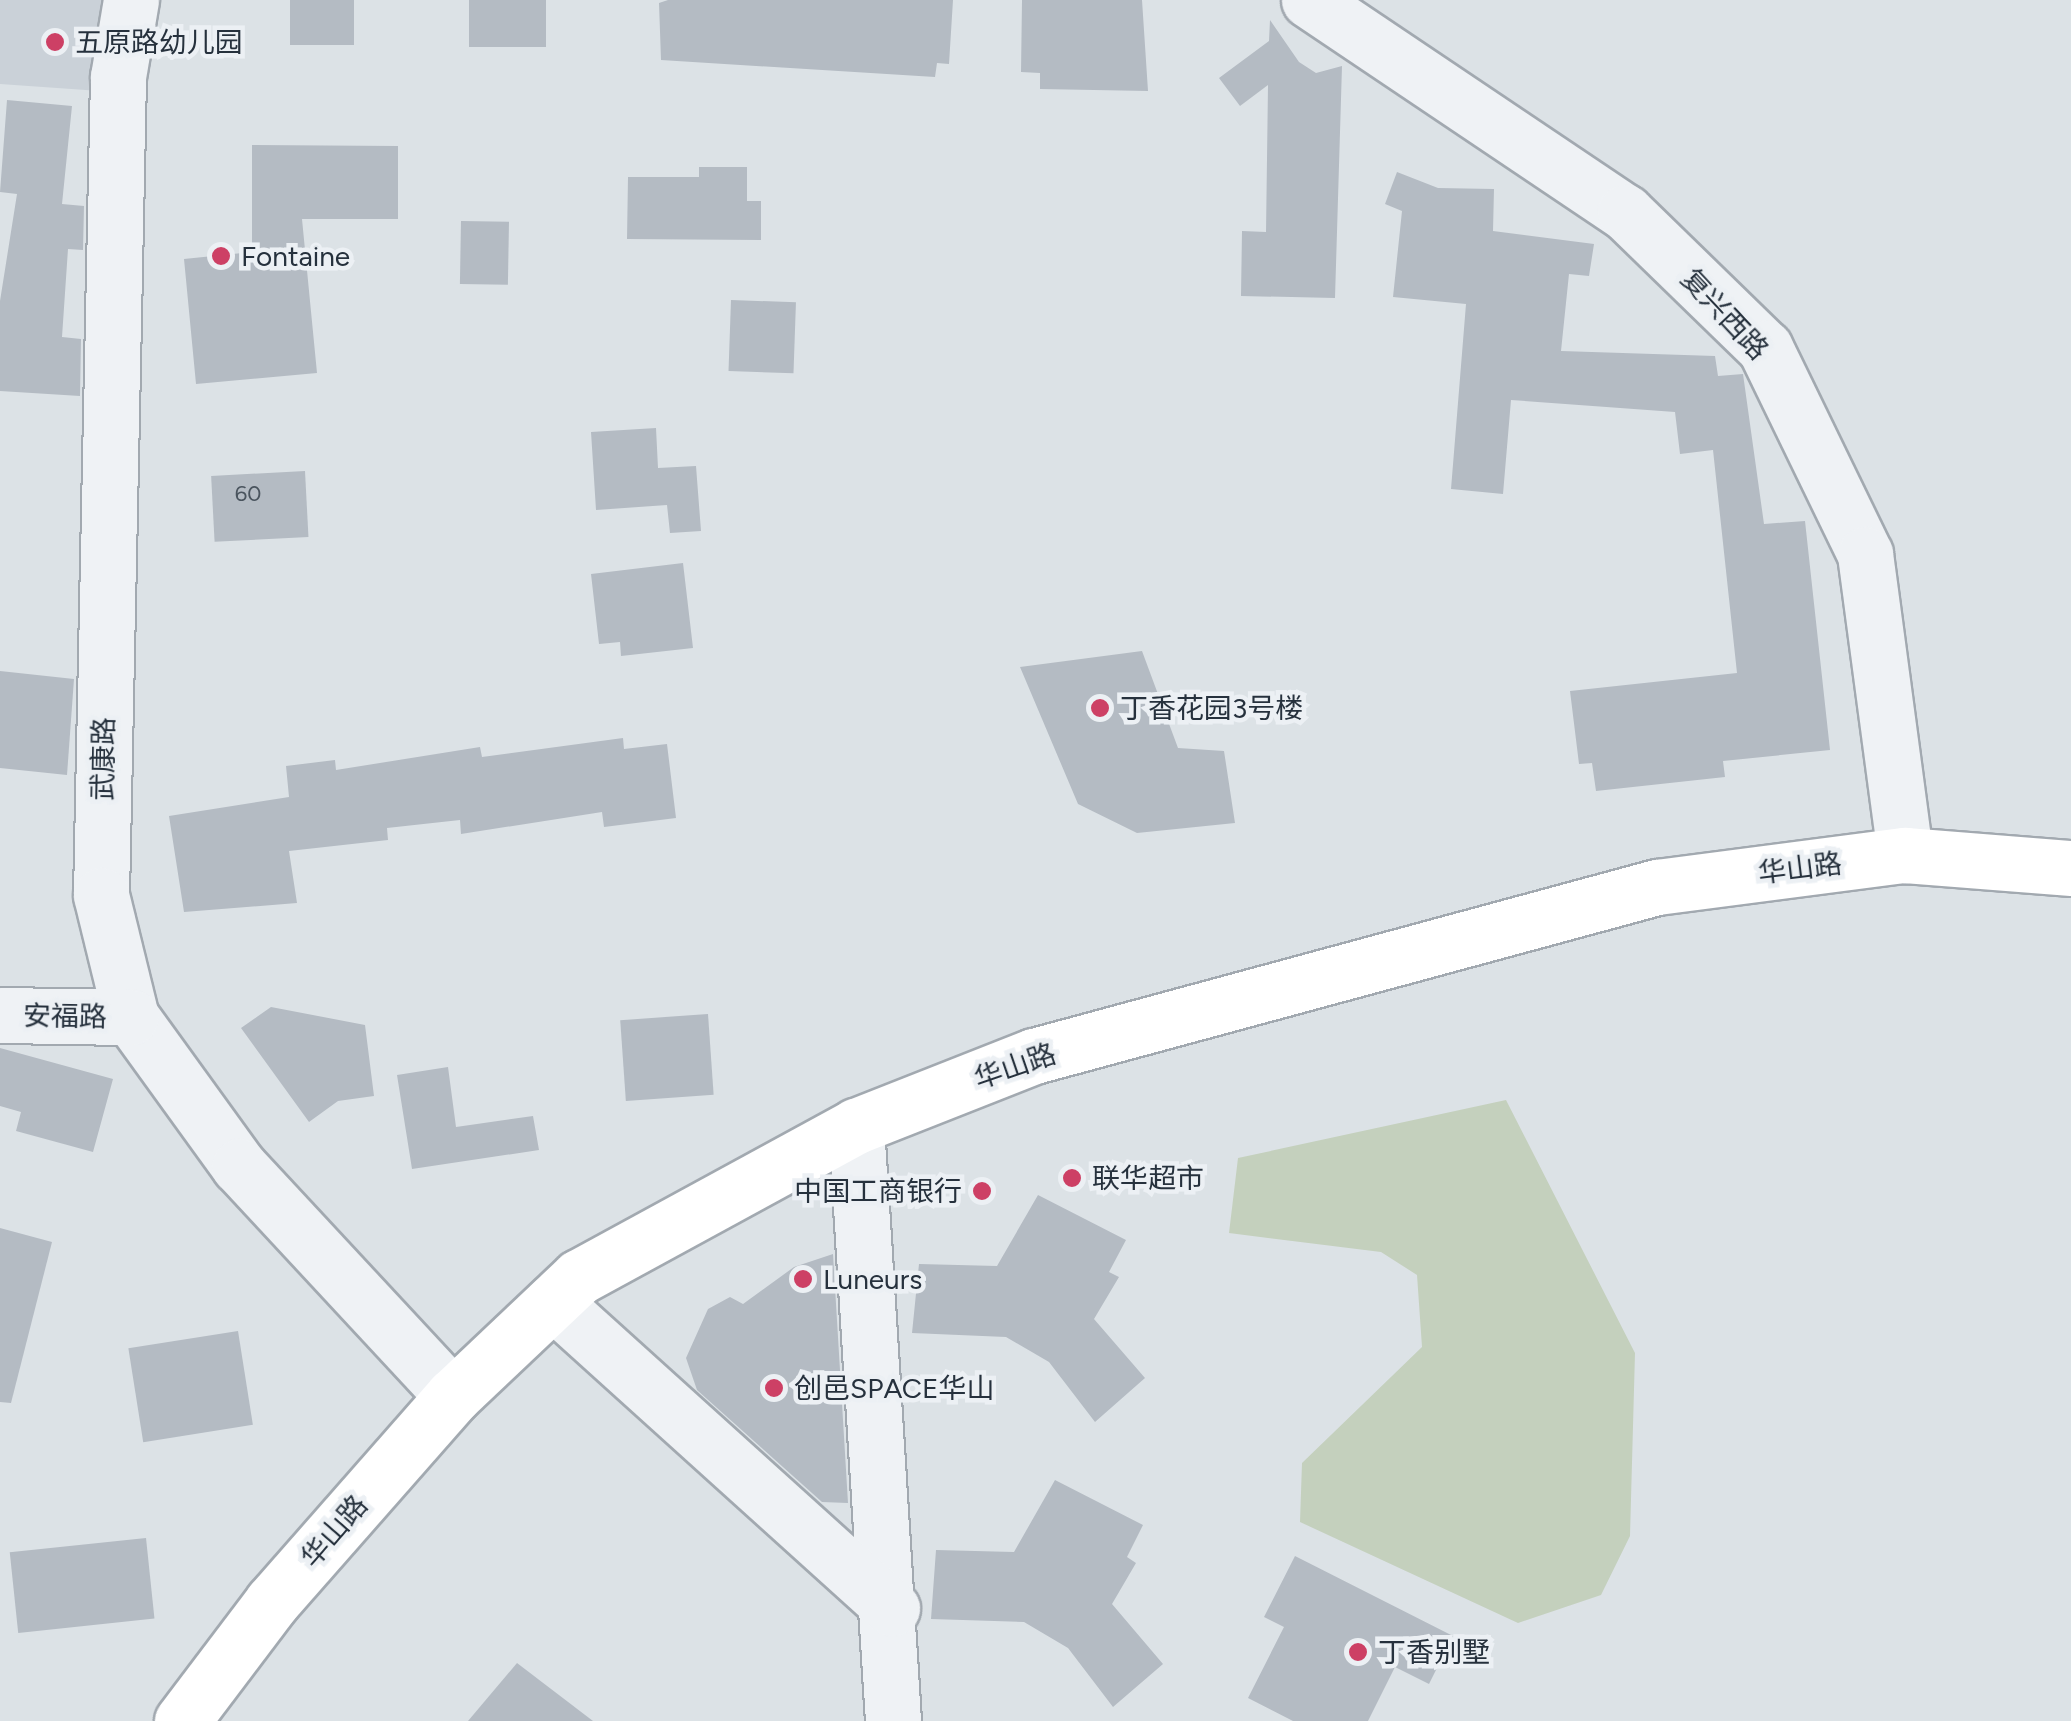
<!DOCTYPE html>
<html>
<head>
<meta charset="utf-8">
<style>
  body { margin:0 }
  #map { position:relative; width:2071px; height:1721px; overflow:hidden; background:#dce2e6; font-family:Figtree,"Noto Sans SC",sans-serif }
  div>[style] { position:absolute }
  .built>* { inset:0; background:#cad1d8 }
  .green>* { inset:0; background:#c4d0bd }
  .building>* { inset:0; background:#b4bbc3; transform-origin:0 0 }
  .roads { filter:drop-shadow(2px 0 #a2a9b0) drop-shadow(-2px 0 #a2a9b0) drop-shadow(0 2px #a2a9b0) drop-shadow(0 -2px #a2a9b0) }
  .minor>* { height:55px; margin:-27.5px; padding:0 27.5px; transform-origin:27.5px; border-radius:27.5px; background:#eff2f5 }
  .major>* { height:55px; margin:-27.5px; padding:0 27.5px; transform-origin:27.5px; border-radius:27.5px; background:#fff }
  .dots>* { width:28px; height:28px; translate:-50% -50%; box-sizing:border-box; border:5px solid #ecf0f4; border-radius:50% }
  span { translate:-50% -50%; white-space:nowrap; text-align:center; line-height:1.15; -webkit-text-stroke:9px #ecf0f4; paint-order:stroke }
  .number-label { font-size:22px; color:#4a545e }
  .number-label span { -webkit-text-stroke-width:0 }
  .poi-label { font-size:28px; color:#26313d }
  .left { translate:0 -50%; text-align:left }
  .right { translate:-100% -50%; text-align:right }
  .street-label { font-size:28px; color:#26313d }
</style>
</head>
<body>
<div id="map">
  <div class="built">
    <div style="clip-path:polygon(0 0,118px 0,100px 91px,0 84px)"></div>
  </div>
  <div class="green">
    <div style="clip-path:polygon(1506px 1100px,1635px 1353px,1630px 1536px,1601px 1595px,1518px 1623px,1300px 1522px,1302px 1463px,1422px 1347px,1417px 1275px,1381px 1252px,1229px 1233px,1238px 1158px)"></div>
  </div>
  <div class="building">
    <div style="left:290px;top:0;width:64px;height:45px"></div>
    <div style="left:469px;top:0;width:77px;height:47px"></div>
    <div style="clip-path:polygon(953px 0,949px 64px,937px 63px,935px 77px,661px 60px,659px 3px,668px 0)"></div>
    <div style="clip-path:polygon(1022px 0,1142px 0,1148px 91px,1040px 89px,1040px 73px,1021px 72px)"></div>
    <div style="clip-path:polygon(1270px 20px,1299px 62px,1316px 73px,1342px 66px,1335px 298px,1241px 296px,1242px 231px,1266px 232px,1268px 85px,1240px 106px,1219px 78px,1269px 41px)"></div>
    <div style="clip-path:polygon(7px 100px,72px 106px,62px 204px,84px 206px,83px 250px,68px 249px,62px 337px,81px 339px,80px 396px,0 391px,0 301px,17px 194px,0 192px)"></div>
    <div style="clip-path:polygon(252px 145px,398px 146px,398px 219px,302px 219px,317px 373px,196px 384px,184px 259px,252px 252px)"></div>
    <div style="clip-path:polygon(699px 167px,747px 167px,747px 201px,761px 201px,761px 240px,627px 239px,628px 177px,699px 177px)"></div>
    <div style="clip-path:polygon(1397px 172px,1438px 188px,1494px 189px,1493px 231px,1594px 244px,1589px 276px,1569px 274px,1561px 351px,1715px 356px,1718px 376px,1743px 374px,1764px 524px,1805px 521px,1830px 750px,1723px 761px,1725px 777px,1596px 791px,1592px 763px,1579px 764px,1570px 691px,1737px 673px,1713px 450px,1680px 454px,1675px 412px,1511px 400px,1503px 494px,1451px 489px,1466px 304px,1393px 297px,1402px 211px,1385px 204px)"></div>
    <div style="left:461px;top:221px;width:48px;height:63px;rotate:1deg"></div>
    <div style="left:731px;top:300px;width:65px;height:71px;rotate:2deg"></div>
    <div style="clip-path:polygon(656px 428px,658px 468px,696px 466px,701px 531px,670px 533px,667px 505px,596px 510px,591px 432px)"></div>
    <div style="left:305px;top:471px;width:66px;height:94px;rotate:87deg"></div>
    <div style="clip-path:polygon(683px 563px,693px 648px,621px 656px,620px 642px,599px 644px,591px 574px)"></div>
    <div style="clip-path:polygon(1142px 651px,1178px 748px,1224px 751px,1235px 823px,1137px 833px,1078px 804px,1020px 667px)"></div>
    <div style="clip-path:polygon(0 671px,74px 679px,67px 775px,0 768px)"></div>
    <div style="clip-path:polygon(623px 738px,624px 749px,667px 744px,676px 818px,604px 827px,602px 812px,461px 834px,460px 820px,387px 828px,388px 840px,289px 851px,297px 903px,184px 912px,169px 816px,289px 797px,286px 766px,335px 760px,336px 770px,480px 747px,482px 757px)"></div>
    <div style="clip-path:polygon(271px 1007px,365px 1025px,374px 1096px,338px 1101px,309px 1122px,241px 1028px)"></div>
    <div style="left:708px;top:1014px;width:81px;height:88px;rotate:86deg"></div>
    <div style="clip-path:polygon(0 1048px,113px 1079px,93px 1152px,16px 1131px,21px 1112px,0 1106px)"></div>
    <div style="clip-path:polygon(448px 1067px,456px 1127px,533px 1116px,539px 1150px,412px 1169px,397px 1075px)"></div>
    <div style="clip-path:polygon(1038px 1195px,1126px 1240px,1109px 1272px,1119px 1277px,1094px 1319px,1145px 1378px,1095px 1422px,1049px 1362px,1006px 1337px,912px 1333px,919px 1264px,997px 1266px)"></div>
    <div style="clip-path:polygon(0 1228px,52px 1242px,11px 1403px,0 1402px)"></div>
    <div style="clip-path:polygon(833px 1254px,848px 1503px,822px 1502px,697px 1390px,686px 1358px,708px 1309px,730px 1297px,743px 1304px,794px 1267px)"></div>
    <div style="left:238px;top:1331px;width:95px;height:111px;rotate:81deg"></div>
    <div style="clip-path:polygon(1055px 1480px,1143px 1525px,1127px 1557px,1136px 1563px,1112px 1604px,1163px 1664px,1113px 1707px,1068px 1648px,1024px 1622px,931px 1619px,936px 1550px,1014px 1552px)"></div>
    <div style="left:146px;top:1538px;width:81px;height:137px;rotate:84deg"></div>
    <div style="clip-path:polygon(1295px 1556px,1453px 1636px,1429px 1684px,1395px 1667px,1368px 1721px,1293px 1721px,1248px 1698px,1284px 1627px,1264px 1617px)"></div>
    <div style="clip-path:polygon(517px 1663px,593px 1721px,468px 1721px)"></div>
  </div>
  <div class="roads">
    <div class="minor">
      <div style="left:131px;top:0;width:78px;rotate:99.6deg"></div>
      <div style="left:118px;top:77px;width:818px;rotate:91.19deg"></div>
      <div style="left:101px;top:895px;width:126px;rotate:76.2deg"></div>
      <div style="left:131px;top:1017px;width:184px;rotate:54.1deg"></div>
      <div style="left:239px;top:1166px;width:314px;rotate:47.1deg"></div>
      <div style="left:1309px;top:0;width:381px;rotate:33.9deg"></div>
      <div style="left:1625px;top:212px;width:195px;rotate:44.2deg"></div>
      <div style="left:1765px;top:348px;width:229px;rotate:64.1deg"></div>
      <div style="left:1865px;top:554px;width:304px;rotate:82.4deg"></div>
      <div style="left:0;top:1015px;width:131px;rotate:0.9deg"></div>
      <div style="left:856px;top:1126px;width:596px;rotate:86.44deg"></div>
      <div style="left:553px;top:1302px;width:457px;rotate:42.1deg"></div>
    </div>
    <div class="major">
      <div style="left:182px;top:1721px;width:149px;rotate:-52.9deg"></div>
      <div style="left:272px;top:1602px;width:274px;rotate:-48.7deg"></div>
      <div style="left:453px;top:1396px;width:173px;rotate:-43.4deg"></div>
      <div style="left:579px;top:1277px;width:315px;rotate:-28.6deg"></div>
      <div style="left:856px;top:1126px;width:191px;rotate:-21.5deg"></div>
      <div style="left:1034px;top:1056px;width:646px;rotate:-15.18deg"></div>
      <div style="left:1657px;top:887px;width:250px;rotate:-7.4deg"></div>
      <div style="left:1905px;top:855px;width:167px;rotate:4.5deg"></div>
    </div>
  </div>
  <div class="dots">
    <div style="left:55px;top:42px;background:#cd4065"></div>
    <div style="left:221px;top:256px;background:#cd4065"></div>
    <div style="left:1100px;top:708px;background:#cd4065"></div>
    <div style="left:1072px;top:1178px;background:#cd4065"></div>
    <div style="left:982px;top:1191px;background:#cd4065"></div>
    <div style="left:803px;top:1279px;background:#cd4065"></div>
    <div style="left:774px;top:1388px;background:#cd4065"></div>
    <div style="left:1358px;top:1652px;background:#cd4065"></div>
  </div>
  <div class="number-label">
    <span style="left:248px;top:494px">60</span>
  </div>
  <div class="poi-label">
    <span class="left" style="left:75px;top:42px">五原路幼儿园</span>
    <span class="left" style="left:241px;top:256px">Fontaine</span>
    <span class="left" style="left:1120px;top:708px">丁香花园3号楼</span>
    <span class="left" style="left:1092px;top:1178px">联华超市</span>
    <span class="right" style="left:962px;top:1191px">中国工商银行</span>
    <span class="left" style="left:823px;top:1279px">Luneurs</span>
    <span class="left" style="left:794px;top:1388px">创邑SPACE华山</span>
    <span class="left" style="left:1378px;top:1652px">丁香别墅</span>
  </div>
  <div class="street-label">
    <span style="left:1725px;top:314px;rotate:47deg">复兴西路</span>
    <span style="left:103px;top:759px;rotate:-89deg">武康路</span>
    <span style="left:1800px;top:868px;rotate:-7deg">华山路</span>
    <span style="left:65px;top:1016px;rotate:1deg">安福路</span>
    <span style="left:1015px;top:1066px;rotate:-19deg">华山路</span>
    <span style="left:334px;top:1531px;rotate:-49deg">华山路</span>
  </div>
</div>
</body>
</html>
